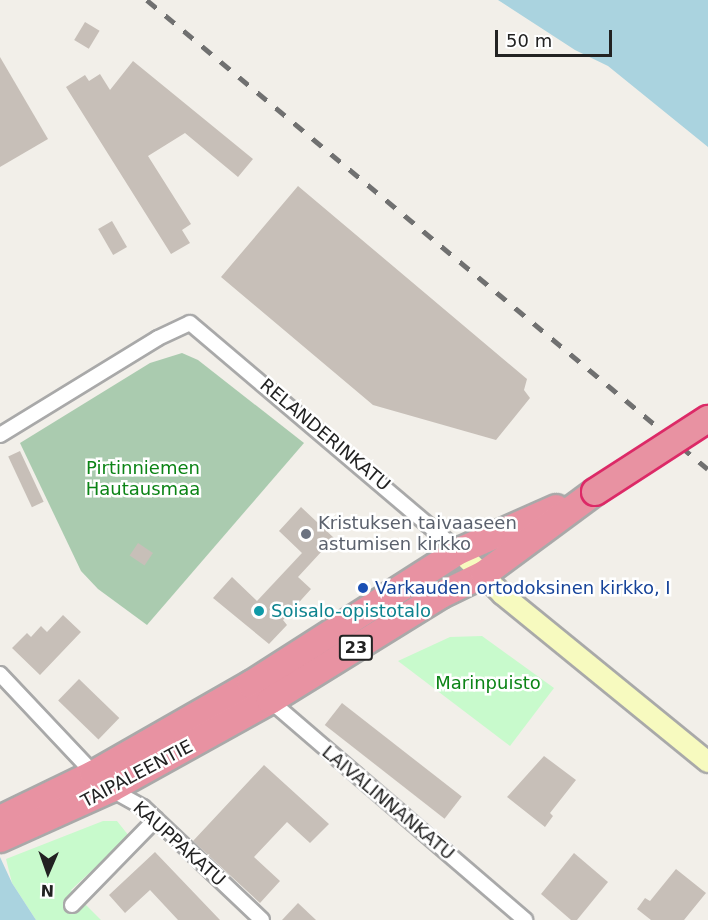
<!DOCTYPE html>
<html>
<head>
<meta charset="utf-8">
<style>
  body { margin:0 }
  #map { position:relative; width:708px; height:920px; overflow:hidden; background:#f2efe9; font-family:"DejaVu Sans",sans-serif }
  div>[style] { position:absolute }
  .cemetery>* { inset:0; background:#aacbaf }
  .park>* { inset:0; background:#c8facc }
  .water>* { inset:0; background:#aad3df }
  .building>* { inset:0; background:#c7bfb8; transform-origin:0 0 }
  .roads { filter:drop-shadow(2px 0 #a9a9a9) drop-shadow(-2px 0 #a9a9a9) drop-shadow(0 2px #a9a9a9) drop-shadow(0 -2px #a9a9a9) }
  .street>* { height:14px; margin:-7px; padding:0 7px; transform-origin:7px; border-radius:7px; background:#fff }
  .secondary>* { height:20px; margin:-10px; padding:0 10px; transform-origin:10px; border-radius:10px; background:#f7fabf }
  .highway>* { height:26px; margin:-13px; padding:0 13px; transform-origin:13px; border-radius:13px; background:#e892a2 }
  .rail>* { height:4.5px; margin-top:-2.25px; transform-origin:0; background:repeating-linear-gradient(90deg,#707070 0 12px,transparent 0 24px) }
  .bridges { filter:drop-shadow(2px 0 #dc2a67) drop-shadow(-2px 0 #dc2a67) drop-shadow(0 2px #dc2a67) drop-shadow(0 -2px #dc2a67) }
  .highway-bridge>* { height:26px; margin:-13px; padding:0 13px; transform-origin:13px; border-radius:13px; background:#e892a2 }
  .dots>* { width:16px; height:16px; translate:-50% -50%; box-sizing:border-box; border:3px solid #fff; border-radius:50% }
  span { translate:-50% -50%; white-space:nowrap; text-align:center; line-height:1.15; -webkit-text-stroke:5px #fff; paint-order:stroke }
  .shield-label span { padding:2px 4px; background:#fff; border:2px solid; border-radius:4px; -webkit-text-stroke-width:0 }
  .shield-label { font-size:16px; color:#222; font-weight:700 }
  .street-label { font-size:18px; color:#222 }
  .park-label { font-size:18px; color:#0c8416 }
  .worship-label { font-size:18px; color:#5b616d }
  .left { translate:0 -50%; text-align:left }
  .transit-label { font-size:18px; color:#164399 }
  .culture-label { font-size:18px; color:#0d838f }
  .north { position:absolute; left:18px; top:842px; width:60px; height:60px; -webkit-text-stroke:4px #fff; paint-order:stroke; rotate:182deg; font-size:16px; font-weight:700; line-height:24px; text-align:center; color:#222 }
  .north::after { content:''; display:block; margin:auto; width:21px; height:27px; background:#222; clip-path:polygon(50% 0,100% 100%,50% 72%,0 100%) }
  .scale { position:absolute; left:495px; top:30px; width:117px; height:27px; box-sizing:border-box; border:3px solid #222; border-top:0; padding-left:8px; font-size:18px; line-height:21px; white-space:nowrap; color:#222; -webkit-text-stroke:4px #fff; paint-order:stroke }
</style>
</head>
<body>
<div id="map">
  <div class="cemetery">
    <div style="clip-path:polygon(182px 353px,198px 360px,304px 443px,147px 625px,98px 589px,81px 571px,20px 443px,150px 363px)"></div>
  </div>
  <div class="park">
    <div style="clip-path:polygon(482px 636px,554px 688px,510px 746px,398px 661px,450px 637px)"></div>
    <div style="clip-path:polygon(103px 821px,117px 821px,129px 836px,71px 890px,101px 920px,36px 920px,12px 883px,6px 859px)"></div>
  </div>
  <div class="water">
    <div style="clip-path:polygon(498px 0,708px 0,708px 147px,608px 66px,575px 50px)"></div>
    <div style="clip-path:polygon(0 857px,12px 883px,36px 920px,0 920px)"></div>
  </div>
  <div class="building">
    <div style="left:85px;top:22px;width:17px;height:21px;rotate:31deg"></div>
    <div style="clip-path:polygon(0 57px,48px 139px,0 167px)"></div>
    <div style="clip-path:polygon(133px 61px,253px 159px,238px 177px,185px 133px,148px 156px,191px 224px,182px 230px,190px 243px,171px 254px,66px 87px,85px 75px,89px 81px,100px 74px,110px 90px)"></div>
    <div style="clip-path:polygon(298px 186px,527px 379px,524px 390px,530px 398px,496px 440px,373px 405px,221px 277px)"></div>
    <div style="left:112px;top:221px;width:30px;height:16px;rotate:60deg"></div>
    <div style="left:20px;top:451px;width:56px;height:13px;rotate:65deg"></div>
    <div style="clip-path:polygon(301px 507px,334px 538px,298px 577px,311px 589px,283px 620px,287px 625px,269px 644px,213px 598px,232px 577px,257px 601px,302px 553px,279px 531px)"></div>
    <div style="left:138px;top:543px;width:18px;height:15px;rotate:34deg"></div>
    <div style="clip-path:polygon(63px 615px,81px 632px,40px 675px,12px 648px,27px 633px,31px 637px,41px 626px,47px 632px)"></div>
    <div style="left:79px;top:679px;width:56px;height:30px;rotate:44deg"></div>
    <div style="left:342px;top:703px;width:152px;height:28px;rotate:38deg"></div>
    <div style="clip-path:polygon(544px 756px,576px 780px,550px 813px,553px 816px,545px 827px,507px 797px)"></div>
    <div style="clip-path:polygon(264px 765px,329px 824px,310px 843px,287px 822px,254px 857px,280px 881px,260px 903px,193px 841px)"></div>
    <div style="clip-path:polygon(155px 852px,220px 920px,178px 920px,150px 890px,125px 913px,109px 895px)"></div>
    <div style="clip-path:polygon(574px 853px,608px 882px,577px 920px,571px 920px,541px 894px)"></div>
    <div style="clip-path:polygon(676px 869px,706px 893px,684px 920px,651px 920px,637px 909px,645px 898px,650px 901px)"></div>
    <div style="clip-path:polygon(298px 903px,316px 920px,282px 920px)"></div>
  </div>
  <div class="roads">
    <div class="street">
      <div style="left:0;top:435px;width:185px;rotate:-31.5deg"></div>
      <div style="left:158px;top:338px;width:35px;rotate:-25deg"></div>
      <div style="left:190px;top:323px;width:353px;rotate:40.3deg"></div>
      <div style="left:0;top:674px;width:140px;rotate:46.7deg"></div>
      <div style="left:266px;top:697px;width:342px;rotate:40.7deg"></div>
      <div style="left:110px;top:789px;width:38px;rotate:29deg"></div>
      <div style="left:143px;top:807px;width:164px;rotate:43.5deg"></div>
      <div style="left:72px;top:905px;width:120px;rotate:-45.7deg"></div>
    </div>
    <div class="secondary">
      <div style="left:459px;top:551px;width:61px;rotate:45deg"></div>
      <div style="left:502px;top:594px;width:266px;rotate:39.2deg"></div>
    </div>
    <div class="highway">
      <div style="left:0;top:819px;width:103px;rotate:-25.8deg"></div>
      <div style="left:93px;top:774px;width:182px;rotate:-29.7deg"></div>
      <div style="left:251px;top:684px;width:247px;rotate:-32.6deg"></div>
      <div style="left:459px;top:551px;width:106px;rotate:-23.9deg"></div>
      <div style="left:0;top:839px;width:122px;rotate:-24.2deg"></div>
      <div style="left:111px;top:789px;width:182px;rotate:-29deg"></div>
      <div style="left:270px;top:701px;width:201px;rotate:-31.8deg"></div>
      <div style="left:441px;top:595px;width:48px;rotate:-26deg"></div>
      <div style="left:484px;top:574px;width:138px;rotate:-36.5deg"></div>
    </div>
  </div>
  <div class="rail">
    <div style="left:147px;top:0;width:731px;rotate:39.9deg"></div>
  </div>
  <div class="bridges">
    <div class="highway-bridge">
      <div style="left:595px;top:492px;width:135px;rotate:-32.9deg"></div>
    </div>
  </div>
  <div class="dots">
    <div style="left:306px;top:534px;background:#6b7280"></div>
    <div style="left:363px;top:588px;background:#1a4fb4"></div>
    <div style="left:259px;top:611px;background:#0f9aa8"></div>
  </div>
  <div class="shield-label">
    <span style="left:356px;top:648px">23</span>
  </div>
  <div class="street-label">
    <span style="left:325px;top:435px;rotate:40deg">RELANDERINKATU</span>
    <span style="left:137px;top:774px;rotate:-28deg">TAIPALEENTIE</span>
    <span style="left:388px;top:803px;rotate:40deg">LAIVALINNANKATU</span>
    <span style="left:179px;top:844px;rotate:42deg">KAUPPAKATU</span>
  </div>
  <div class="park-label">
    <span style="left:143px;top:479px">Pirtinniemen<br>Hautausmaa</span>
    <span style="left:488px;top:683px">Marinpuisto</span>
  </div>
  <div class="worship-label">
    <span class="left" style="left:318px;top:534px">Kristuksen taivaaseen<br>astumisen kirkko</span>
  </div>
  <div class="transit-label">
    <span class="left" style="left:375px;top:588px">Varkauden ortodoksinen kirkko, I</span>
  </div>
  <div class="culture-label">
    <span class="left" style="left:271px;top:611px">Soisalo-opistotalo</span>
  </div>
  <div class="north">N</div>
  <div class="scale">50 m</div>
</div>
</body>
</html>
